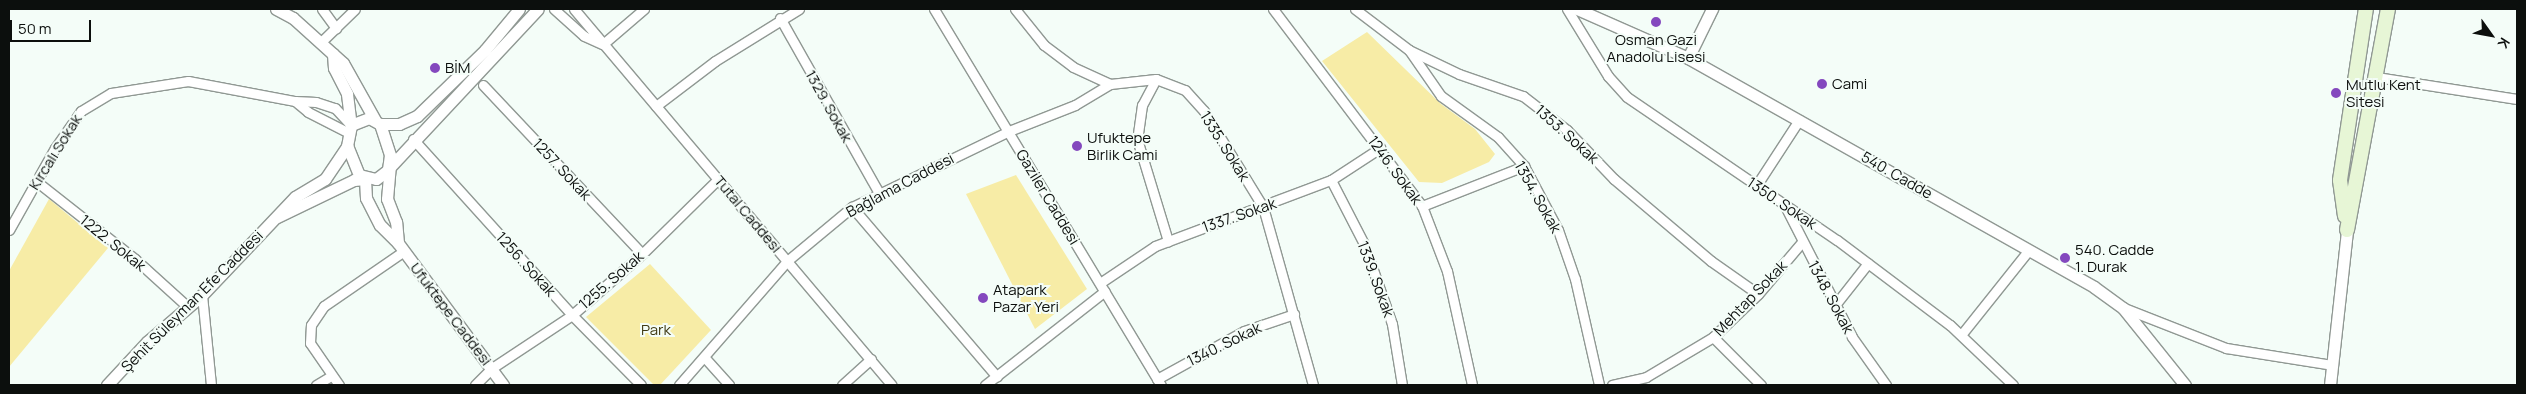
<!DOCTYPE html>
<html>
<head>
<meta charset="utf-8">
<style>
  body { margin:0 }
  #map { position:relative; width:2526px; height:394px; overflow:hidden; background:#f4fdf8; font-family:Manrope,sans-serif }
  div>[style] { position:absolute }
  .green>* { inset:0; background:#f7eca6 }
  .roads { filter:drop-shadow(1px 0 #909893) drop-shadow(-1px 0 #909893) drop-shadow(0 1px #909893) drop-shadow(0 -1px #909893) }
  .minor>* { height:9px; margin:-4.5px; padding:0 4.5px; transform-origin:4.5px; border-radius:4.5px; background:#fff }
  .tertiary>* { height:11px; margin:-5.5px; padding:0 5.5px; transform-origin:5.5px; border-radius:5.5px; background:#fff }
  .secondary>* { height:14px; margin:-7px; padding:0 7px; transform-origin:7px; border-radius:7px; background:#e7f6d6 }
  .dots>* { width:14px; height:14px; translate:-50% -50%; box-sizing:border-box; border:2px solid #f4fdf8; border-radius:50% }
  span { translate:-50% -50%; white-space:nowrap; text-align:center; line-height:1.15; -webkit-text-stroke:4px #f4fdf8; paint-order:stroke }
  .poi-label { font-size:15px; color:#0c0f0d }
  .left { translate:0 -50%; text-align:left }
  .street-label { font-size:15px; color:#0c0f0d }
  .park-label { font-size:15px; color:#413b15 }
  .frame { position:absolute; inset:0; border:10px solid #0c0f0d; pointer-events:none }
  .north { position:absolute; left:2466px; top:10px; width:50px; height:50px; -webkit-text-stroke:4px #f4fdf8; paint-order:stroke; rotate:122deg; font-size:14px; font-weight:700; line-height:20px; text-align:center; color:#0c0f0d }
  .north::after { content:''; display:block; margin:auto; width:18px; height:22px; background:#0c0f0d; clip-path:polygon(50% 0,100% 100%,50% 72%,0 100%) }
  .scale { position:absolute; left:10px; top:20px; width:81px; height:22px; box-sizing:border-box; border:2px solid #0c0f0d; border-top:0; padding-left:6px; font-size:15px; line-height:18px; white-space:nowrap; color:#0c0f0d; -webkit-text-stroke:4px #f4fdf8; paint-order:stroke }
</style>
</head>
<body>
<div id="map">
  <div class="green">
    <div style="clip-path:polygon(1367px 32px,1441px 104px,1475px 129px,1495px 154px,1489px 162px,1442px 183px,1419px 182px,1322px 61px)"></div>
    <div style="clip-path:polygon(1016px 175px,1087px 289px,1035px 329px,966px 194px)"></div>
    <div style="clip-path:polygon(49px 199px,108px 248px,9px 367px,9px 271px)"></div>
    <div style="clip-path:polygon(650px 264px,711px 330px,660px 385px,654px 385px,586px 317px)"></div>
  </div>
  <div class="roads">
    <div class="minor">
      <div style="left:322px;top:9px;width:24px;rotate:54deg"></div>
      <div style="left:554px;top:9px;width:40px;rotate:42deg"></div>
      <div style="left:584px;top:36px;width:20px;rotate:24deg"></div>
      <div style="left:574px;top:9px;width:492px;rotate:49.8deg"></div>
      <div style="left:934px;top:9px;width:439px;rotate:58.9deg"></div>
      <div style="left:1015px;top:9px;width:46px;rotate:51.1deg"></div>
      <div style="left:1044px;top:45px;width:36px;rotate:37deg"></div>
      <div style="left:1073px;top:67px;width:41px;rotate:24.7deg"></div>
      <div style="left:1273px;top:9px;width:247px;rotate:52.9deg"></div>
      <div style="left:1422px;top:206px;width:70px;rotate:69deg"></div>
      <div style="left:1447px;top:271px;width:117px;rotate:77.6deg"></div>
      <div style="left:1355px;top:9px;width:68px;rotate:37.2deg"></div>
      <div style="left:1409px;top:50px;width:55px;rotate:25.6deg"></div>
      <div style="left:1459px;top:74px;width:68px;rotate:19deg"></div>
      <div style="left:1523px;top:96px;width:56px;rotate:37.7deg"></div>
      <div style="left:1567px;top:130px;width:68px;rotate:46.2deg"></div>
      <div style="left:1614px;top:179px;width:127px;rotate:40.2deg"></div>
      <div style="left:1711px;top:261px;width:57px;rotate:35.1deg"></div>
      <div style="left:1567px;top:9px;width:79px;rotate:58.5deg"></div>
      <div style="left:1608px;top:76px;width:28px;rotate:48deg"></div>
      <div style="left:1627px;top:97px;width:254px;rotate:34.3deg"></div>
      <div style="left:1837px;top:240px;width:141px;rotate:37deg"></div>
      <div style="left:1950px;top:325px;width:87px;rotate:43.6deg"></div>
      <div style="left:780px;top:18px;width:201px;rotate:60.5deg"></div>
      <div style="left:321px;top:42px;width:47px;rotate:-44.1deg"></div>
      <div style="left:603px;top:44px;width:54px;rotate:-40.5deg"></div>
      <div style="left:1409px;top:50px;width:56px;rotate:55.2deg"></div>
      <div style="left:1441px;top:96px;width:70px;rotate:35.7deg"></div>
      <div style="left:1498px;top:137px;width:39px;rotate:48deg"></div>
      <div style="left:1524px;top:166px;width:72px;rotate:62deg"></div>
      <div style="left:1558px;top:230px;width:52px;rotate:70.9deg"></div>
      <div style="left:1575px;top:279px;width:109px;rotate:77.2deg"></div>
      <div style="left:2376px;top:77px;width:143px;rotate:8.9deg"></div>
      <div style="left:1156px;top:79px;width:30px;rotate:118deg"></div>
      <div style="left:1142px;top:105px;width:34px;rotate:98deg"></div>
      <div style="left:1137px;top:139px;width:107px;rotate:73.1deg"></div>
      <div style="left:483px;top:85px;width:232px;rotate:46.7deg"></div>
      <div style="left:295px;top:101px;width:17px;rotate:40deg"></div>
      <div style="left:308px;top:112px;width:44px;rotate:27.1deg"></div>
      <div style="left:656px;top:106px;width:74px;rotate:-37.3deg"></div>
      <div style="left:715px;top:61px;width:99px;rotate:-31.8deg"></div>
      <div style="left:413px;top:139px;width:237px;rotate:47.9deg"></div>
      <div style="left:572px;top:315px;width:98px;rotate:45.4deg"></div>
      <div style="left:1331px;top:180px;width:72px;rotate:62.7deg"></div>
      <div style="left:1364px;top:244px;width:85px;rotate:70.7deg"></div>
      <div style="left:1392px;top:324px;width:62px;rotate:80.7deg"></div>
      <div style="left:36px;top:181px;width:126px;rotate:38.2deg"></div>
      <div style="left:135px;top:259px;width:72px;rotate:42.2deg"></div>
      <div style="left:1756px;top:186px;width:79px;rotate:-56.9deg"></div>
      <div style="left:1784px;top:204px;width:149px;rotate:62.9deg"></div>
      <div style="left:1852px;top:337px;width:59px;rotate:54.7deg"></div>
      <div style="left:1422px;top:206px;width:110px;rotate:-21.4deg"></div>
      <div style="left:852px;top:207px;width:223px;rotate:49.5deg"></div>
      <div style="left:9px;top:230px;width:94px;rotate:-60.7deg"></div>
      <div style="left:55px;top:148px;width:45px;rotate:-54.9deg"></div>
      <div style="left:81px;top:111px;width:35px;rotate:-31deg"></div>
      <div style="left:111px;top:93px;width:78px;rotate:-8.9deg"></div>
      <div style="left:188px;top:81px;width:109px;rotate:10.6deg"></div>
      <div style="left:295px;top:101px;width:21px;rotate:3deg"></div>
      <div style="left:316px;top:102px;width:20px;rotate:18deg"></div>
      <div style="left:335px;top:108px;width:22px;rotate:47deg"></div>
      <div style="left:1100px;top:283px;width:66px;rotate:-33.9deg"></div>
      <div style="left:1155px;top:246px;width:188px;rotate:-20.6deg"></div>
      <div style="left:1331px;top:180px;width:59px;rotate:-33.1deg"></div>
      <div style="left:202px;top:295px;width:90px;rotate:84.3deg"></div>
      <div style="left:1835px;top:305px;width:53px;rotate:-51.8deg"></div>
      <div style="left:2124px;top:308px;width:110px;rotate:21.4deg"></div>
      <div style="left:2226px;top:348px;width:107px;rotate:9.1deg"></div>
      <div style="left:1961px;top:335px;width:107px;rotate:-51.4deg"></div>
      <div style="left:1713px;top:337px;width:68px;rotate:45deg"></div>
      <div style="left:705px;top:358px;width:36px;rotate:48deg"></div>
      <div style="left:1157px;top:379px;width:99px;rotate:-28.9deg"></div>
      <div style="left:1244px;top:331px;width:53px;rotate:-18.8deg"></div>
      <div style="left:316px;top:385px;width:17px;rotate:-31deg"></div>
      <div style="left:339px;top:385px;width:51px;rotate:-124.6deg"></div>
      <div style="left:310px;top:343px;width:18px;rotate:-87deg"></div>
      <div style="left:311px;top:325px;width:23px;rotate:-56deg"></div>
      <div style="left:324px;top:306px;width:97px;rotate:-34.5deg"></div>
      <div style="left:475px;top:385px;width:24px;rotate:-45deg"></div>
      <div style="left:492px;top:368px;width:96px;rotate:-33.5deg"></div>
      <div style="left:572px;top:315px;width:93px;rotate:-41.1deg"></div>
      <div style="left:642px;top:254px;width:107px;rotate:-44.6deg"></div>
      <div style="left:679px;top:385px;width:164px;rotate:-48.9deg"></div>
      <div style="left:787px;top:261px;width:85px;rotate:-39.7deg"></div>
      <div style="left:852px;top:207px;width:174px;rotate:-25.8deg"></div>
      <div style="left:1009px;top:131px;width:71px;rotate:-21.5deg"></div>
      <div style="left:1075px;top:105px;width:41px;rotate:-31deg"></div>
      <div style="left:1110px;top:84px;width:46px;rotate:-6.2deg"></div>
      <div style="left:1156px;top:79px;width:31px;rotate:21deg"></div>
      <div style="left:1185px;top:90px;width:28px;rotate:48deg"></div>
      <div style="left:1204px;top:111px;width:113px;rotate:58.4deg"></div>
      <div style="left:1263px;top:207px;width:185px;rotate:74.3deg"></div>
      <div style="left:842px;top:385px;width:39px;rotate:-42deg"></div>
      <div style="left:985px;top:385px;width:152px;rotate:-38.1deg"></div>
      <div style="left:1612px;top:385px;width:35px;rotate:-13deg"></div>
      <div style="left:1646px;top:377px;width:78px;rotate:-30.8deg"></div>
      <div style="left:1713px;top:337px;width:62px;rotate:-43.7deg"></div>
      <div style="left:1758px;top:294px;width:68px;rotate:-49.8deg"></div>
    </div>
    <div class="tertiary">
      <div style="left:276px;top:9px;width:19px;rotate:28deg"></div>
      <div style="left:293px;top:18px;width:67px;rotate:42deg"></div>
      <div style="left:343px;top:63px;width:65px;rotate:60.7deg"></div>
      <div style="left:1577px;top:9px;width:121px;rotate:23.8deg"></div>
      <div style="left:1688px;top:58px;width:466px;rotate:29.4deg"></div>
      <div style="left:2094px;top:287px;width:36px;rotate:36deg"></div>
      <div style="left:2123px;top:308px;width:99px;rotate:51.2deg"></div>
      <div style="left:333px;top:54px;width:14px;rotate:86deg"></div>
      <div style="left:334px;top:68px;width:29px;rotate:63deg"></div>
      <div style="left:347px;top:94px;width:31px;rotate:83deg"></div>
      <div style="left:1688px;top:58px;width:55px;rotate:-63.9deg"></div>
      <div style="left:369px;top:118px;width:13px;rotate:29deg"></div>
      <div style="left:380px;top:124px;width:33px;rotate:72deg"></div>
      <div style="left:390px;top:155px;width:15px;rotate:98deg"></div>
      <div style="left:388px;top:170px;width:15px;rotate:143deg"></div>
      <div style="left:376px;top:179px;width:17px;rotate:-167deg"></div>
      <div style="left:359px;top:175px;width:31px;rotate:-112deg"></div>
      <div style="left:347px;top:146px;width:21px;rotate:-79deg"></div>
      <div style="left:351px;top:125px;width:19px;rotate:-21deg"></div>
      <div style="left:380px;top:124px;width:19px"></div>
      <div style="left:399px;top:124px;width:20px;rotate:-24deg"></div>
      <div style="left:417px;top:116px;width:95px;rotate:-44.1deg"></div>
      <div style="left:485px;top:50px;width:53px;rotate:-50.3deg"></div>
      <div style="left:277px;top:217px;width:85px;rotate:-25.7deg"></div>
      <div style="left:354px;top:180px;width:11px;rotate:-5deg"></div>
      <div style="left:365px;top:179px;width:19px;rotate:87deg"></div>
      <div style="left:366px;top:198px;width:30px;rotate:63deg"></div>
      <div style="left:380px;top:225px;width:25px;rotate:45deg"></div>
      <div style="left:398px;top:243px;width:177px;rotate:53.5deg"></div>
      <div style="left:398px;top:243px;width:21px;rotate:-95deg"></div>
      <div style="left:396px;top:222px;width:25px;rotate:-111deg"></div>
      <div style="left:387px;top:199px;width:32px;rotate:-85deg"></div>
      <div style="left:390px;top:167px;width:216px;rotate:-46.9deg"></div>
      <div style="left:107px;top:385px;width:59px;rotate:-47.1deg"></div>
      <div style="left:147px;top:342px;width:72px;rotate:-40.5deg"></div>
      <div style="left:202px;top:295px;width:135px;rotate:-46.5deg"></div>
      <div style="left:295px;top:197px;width:35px;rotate:-31deg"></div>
      <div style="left:325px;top:179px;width:40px;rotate:-56deg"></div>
      <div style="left:2330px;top:385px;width:156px;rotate:-83.7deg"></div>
    </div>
    <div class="secondary">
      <div style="left:2345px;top:216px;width:36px;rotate:-98deg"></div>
      <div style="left:2340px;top:180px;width:173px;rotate:-81.4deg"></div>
      <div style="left:2347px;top:230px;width:225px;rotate:-79.5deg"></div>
    </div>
  </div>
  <div class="dots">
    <div style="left:1656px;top:22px;background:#8448be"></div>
    <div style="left:435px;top:68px;background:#8448be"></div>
    <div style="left:1822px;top:84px;background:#8448be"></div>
    <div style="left:2336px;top:93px;background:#8448be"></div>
    <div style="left:1077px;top:146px;background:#8448be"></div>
    <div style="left:2065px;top:258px;background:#8448be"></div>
    <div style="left:983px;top:298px;background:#8448be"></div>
  </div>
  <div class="poi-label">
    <span style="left:1656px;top:48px">Osman Gazi<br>Anadolu Lisesi</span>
    <span class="left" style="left:445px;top:68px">BİM</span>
    <span class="left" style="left:1832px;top:84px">Cami</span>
    <span class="left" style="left:2346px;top:93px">Mutlu Kent<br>Sitesi</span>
    <span class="left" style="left:1087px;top:146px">Ufuktepe<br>Birlik Cami</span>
    <span class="left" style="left:2075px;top:258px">540. Cadde<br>1. Durak</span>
    <span class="left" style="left:993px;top:298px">Atapark<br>Pazar Yeri</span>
  </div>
  <div class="street-label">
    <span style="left:829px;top:106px;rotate:61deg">1329. Sokak</span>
    <span style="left:1567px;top:134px;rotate:42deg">1353. Sokak</span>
    <span style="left:1225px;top:146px;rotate:58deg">1335. Sokak</span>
    <span style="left:55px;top:152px;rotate:-58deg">Kırcalı Sokak</span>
    <span style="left:562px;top:169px;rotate:47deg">1257. Sokak</span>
    <span style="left:1395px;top:170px;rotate:54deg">1246. Sokak</span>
    <span style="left:1897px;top:175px;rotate:30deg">540. Cadde</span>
    <span style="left:900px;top:185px;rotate:-28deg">Bağlama Caddesi</span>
    <span style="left:1048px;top:197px;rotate:59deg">Gaziler Caddesi</span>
    <span style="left:1538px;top:197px;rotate:61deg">1354. Sokak</span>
    <span style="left:1782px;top:203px;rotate:34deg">1350. Sokak</span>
    <span style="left:748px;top:214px;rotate:50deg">Tutal Caddesi</span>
    <span style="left:1239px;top:215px;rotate:-19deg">1337. Sokak</span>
    <span style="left:113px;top:243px;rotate:39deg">1222. Sokak</span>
    <span style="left:526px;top:264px;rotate:48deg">1256. Sokak</span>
    <span style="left:1376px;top:279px;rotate:70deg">1339. Sokak</span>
    <span style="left:611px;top:280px;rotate:-41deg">1255. Sokak</span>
    <span style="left:1831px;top:297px;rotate:62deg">1348. Sokak</span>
    <span style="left:1750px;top:298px;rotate:-46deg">Mehtap Sokak</span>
    <span style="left:192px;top:301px;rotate:-45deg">Şehit Süleyman Efe Caddesi</span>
    <span style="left:451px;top:314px;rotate:53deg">Ufuktepe Caddesi</span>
    <span style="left:1224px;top:344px;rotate:-26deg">1340. Sokak</span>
  </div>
  <div class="park-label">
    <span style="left:656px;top:330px">Park</span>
  </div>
  <div class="frame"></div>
  <div class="north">K</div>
  <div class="scale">50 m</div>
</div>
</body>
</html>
